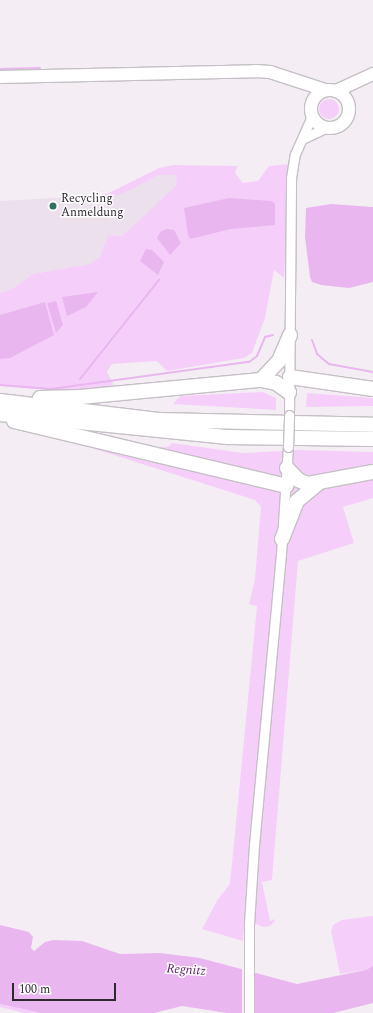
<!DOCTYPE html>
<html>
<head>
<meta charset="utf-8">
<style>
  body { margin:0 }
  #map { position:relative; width:373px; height:1013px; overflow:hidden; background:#f4eef4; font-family:Spectral,serif }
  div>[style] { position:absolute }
  .built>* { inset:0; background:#ebe0ec }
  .green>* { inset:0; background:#f5cffa }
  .round { border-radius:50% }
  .water>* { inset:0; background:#e9b6ef }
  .pier>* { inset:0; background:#f4eef4 }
  .stream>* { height:2px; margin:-1px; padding:0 1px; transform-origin:1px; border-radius:1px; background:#e9b6ef }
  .roads { filter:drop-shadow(1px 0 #c5c0c6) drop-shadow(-1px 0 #c5c0c6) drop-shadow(0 1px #c5c0c6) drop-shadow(0 -1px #c5c0c6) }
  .minor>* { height:9px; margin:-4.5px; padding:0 4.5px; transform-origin:4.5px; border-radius:4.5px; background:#fff }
  .major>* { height:12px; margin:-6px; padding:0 6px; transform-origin:6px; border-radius:6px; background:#fff }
  .major>.ring { margin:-6px; padding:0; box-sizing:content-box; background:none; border:12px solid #fff; border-radius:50% }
  .highway>* { height:14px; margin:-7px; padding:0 7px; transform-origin:7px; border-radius:7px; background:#fff }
  .bridges { filter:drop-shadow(1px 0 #c5c0c6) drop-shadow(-1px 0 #c5c0c6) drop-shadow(0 1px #c5c0c6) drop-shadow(0 -1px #c5c0c6) }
  .minor-bridge>* { height:9px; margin:-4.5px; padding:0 4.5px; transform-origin:4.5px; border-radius:4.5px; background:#fff }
  .dots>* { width:11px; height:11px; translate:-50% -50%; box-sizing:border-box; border:2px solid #fffdff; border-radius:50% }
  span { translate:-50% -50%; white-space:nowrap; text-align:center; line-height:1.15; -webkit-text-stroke:3px #fffdff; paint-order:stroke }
  .poi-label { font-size:12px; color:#2c2a2c }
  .left { translate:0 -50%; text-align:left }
  .water-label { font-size:13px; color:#5d2265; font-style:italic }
  .scale { position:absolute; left:12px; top:983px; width:104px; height:18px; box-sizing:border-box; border:2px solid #2c2a2c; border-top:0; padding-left:5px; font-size:12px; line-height:14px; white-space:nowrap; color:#2c2a2c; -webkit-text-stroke:3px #fffdff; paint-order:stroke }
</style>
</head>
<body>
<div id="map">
  <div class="built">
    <div style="clip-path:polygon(167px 174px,176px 175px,178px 185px,122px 236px,108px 235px,100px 257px,89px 264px,33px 274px,10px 290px,0 293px,0 201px,88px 196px,96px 203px,133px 189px,158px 175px)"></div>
  </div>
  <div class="green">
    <div class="round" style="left:319px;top:99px;width:20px;height:20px"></div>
    <div style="clip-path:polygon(290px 164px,284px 278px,274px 270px,265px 318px,252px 353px,244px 358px,167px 371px,157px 361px,112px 364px,107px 372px,115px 388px,77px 392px,0 386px,0 293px,10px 290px,33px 274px,89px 264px,100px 257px,108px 235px,122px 236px,177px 185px,176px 175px,158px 175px,133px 189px,96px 204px,95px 200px,159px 168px,173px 165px,238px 166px,235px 173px,243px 183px,258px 181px,269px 166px)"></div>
    <div style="clip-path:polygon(263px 392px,276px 398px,276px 410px,173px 404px,180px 396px)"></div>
    <div style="clip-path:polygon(307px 393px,373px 398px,373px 406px,306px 407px)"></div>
    <div style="clip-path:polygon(172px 443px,243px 453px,298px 450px,373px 452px,373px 498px,343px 507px,354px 543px,298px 561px,272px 880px,262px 882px,270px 921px,275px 919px,275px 921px,270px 926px,264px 927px,255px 924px,255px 894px,265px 771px,256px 769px,243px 941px,202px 929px,218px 899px,230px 884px,257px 606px,249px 604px,255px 579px,261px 507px,255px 500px,95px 449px,168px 447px)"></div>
    <div style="clip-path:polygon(373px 916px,373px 966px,366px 970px,340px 974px,331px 931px,333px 925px,342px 920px)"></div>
    <div style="clip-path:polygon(0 1004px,41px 1013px,24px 1013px,0 1007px)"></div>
  </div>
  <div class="water">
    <div style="clip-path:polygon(229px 198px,272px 201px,275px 204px,275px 225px,231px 229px,190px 239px,188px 235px,184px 208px)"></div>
    <div style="clip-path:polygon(331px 204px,373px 207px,373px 282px,349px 288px,321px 285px,312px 282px,310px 277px,305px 237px,306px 208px)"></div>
    <div style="clip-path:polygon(167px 229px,174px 230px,181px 243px,170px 255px,157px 238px,161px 231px)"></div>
    <div style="clip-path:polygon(146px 249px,152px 250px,164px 262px,158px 275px,140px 261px)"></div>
    <div style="clip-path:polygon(98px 292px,86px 307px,67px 316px,62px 297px)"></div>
    <div style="clip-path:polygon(56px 301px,63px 325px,56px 333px,47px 303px)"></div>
    <div style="clip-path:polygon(45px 302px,54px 335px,10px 358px,0 359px,0 315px)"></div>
    <div style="clip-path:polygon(0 925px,29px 932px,33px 937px,31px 948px,34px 951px,45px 942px,53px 940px,82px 941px,120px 954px,160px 953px,200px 958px,297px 984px,366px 970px,373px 966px,373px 1003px,333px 1013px,227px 1013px,182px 1006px,154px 1013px,41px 1013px,0 1004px)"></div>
  </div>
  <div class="pier">
    <div style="clip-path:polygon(242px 968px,253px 971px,254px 1013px,242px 1013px)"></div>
  </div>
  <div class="stream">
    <div style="left:0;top:69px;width:40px;rotate:-1.4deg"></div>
    <div style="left:312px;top:340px;width:15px;rotate:70deg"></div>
    <div style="left:317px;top:354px;width:16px;rotate:40deg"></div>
    <div style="left:329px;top:364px;width:45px;rotate:10.3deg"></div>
    <div style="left:80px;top:379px;width:127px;rotate:-51.4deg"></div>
    <div style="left:0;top:385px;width:51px;rotate:4.5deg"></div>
    <div style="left:51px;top:389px;width:200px;rotate:-7.8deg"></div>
    <div style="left:249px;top:362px;width:10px;rotate:-37deg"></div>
    <div style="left:257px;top:356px;width:21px;rotate:-67deg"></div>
    <div style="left:265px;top:337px;width:8px;rotate:-14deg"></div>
  </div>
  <div class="roads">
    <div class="minor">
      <div style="left:304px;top:138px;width:23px;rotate:-25deg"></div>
      <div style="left:289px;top:415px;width:237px;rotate:-89.5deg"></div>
      <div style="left:291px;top:178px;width:24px;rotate:-81deg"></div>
      <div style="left:295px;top:154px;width:42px;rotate:-65.9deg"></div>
      <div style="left:249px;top:1013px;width:89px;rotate:-90deg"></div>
      <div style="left:249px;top:924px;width:79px;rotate:-86.4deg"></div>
      <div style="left:254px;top:845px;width:292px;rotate:-84.7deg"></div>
      <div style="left:281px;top:554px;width:107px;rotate:-86.3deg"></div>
    </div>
    <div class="major">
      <div style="left:0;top:77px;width:256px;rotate:-1.3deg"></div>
      <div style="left:256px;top:71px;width:14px;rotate:4deg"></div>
      <div style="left:270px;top:72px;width:58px;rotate:18.1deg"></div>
      <div class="ring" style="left:311px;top:90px;width:26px;height:26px"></div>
      <div style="left:336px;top:91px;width:41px;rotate:-24.7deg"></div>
    </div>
    <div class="highway">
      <div style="left:290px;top:377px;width:84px;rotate:8.2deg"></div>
      <div style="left:261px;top:380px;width:26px;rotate:-47deg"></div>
      <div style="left:279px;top:361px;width:28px;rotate:-67deg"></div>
      <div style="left:40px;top:398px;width:40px;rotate:-1.4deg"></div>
      <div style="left:80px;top:397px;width:182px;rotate:-5.4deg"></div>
      <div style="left:261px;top:380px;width:15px;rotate:11deg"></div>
      <div style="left:276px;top:383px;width:16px;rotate:35deg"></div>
      <div style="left:0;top:401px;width:160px;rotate:6.8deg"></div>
      <div style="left:159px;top:420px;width:214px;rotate:1.3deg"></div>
      <div style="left:0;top:414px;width:229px;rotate:5.8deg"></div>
      <div style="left:228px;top:437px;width:145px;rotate:0.8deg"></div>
      <div style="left:14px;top:421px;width:280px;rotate:13.4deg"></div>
      <div style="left:287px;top:468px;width:16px;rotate:47deg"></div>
      <div style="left:298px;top:480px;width:11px;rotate:22deg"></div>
      <div style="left:308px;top:484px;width:66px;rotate:-10.5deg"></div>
      <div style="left:282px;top:539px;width:41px;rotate:-68.5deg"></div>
      <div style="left:297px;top:501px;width:26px;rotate:-40deg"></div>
    </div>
  </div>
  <div class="bridges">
    <div class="minor-bridge">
      <div style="left:288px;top:447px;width:32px;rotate:-88deg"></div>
    </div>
  </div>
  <div class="dots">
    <div style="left:53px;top:206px;background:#31715f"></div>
  </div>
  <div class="poi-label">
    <span class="left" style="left:61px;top:206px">Recycling<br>Anmeldung</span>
  </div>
  <div class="water-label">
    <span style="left:186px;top:970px;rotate:4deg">Regnitz</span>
  </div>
  <div class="scale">100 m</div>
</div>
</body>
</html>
